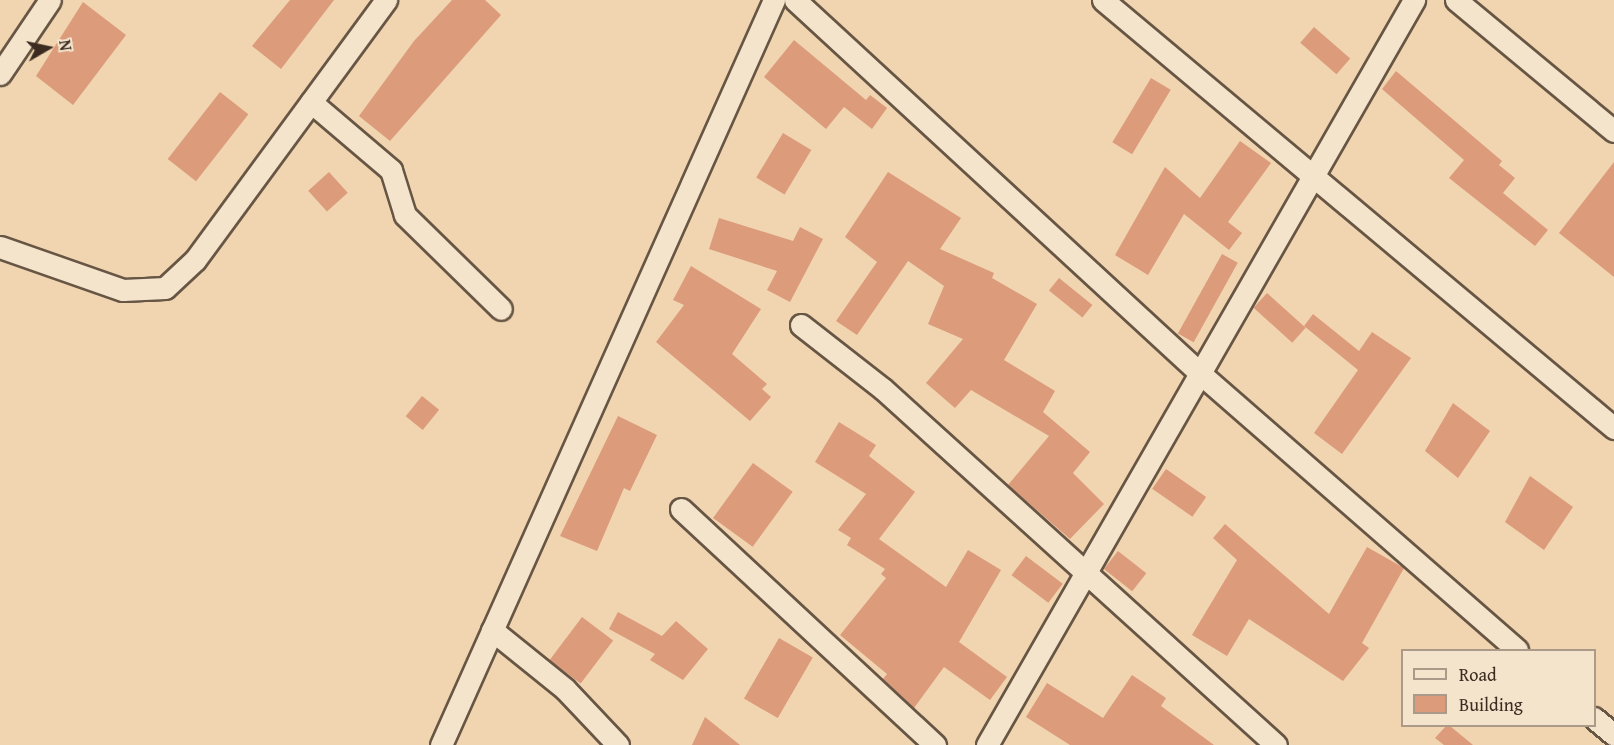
<!DOCTYPE html>
<html>
<head>
<meta charset="utf-8">
<style>
  body { margin:0 }
  #map { position:relative; width:1614px; height:745px; overflow:hidden; background:#f0d5b0; font-family:"Gentium Book Plus",serif }
  div>[style] { position:absolute }
  .building>* { inset:0; background:#dc9b7b; transform-origin:0 0 }
  .roads { filter:drop-shadow(2px 0 #685645) drop-shadow(-2px 0 #685645) drop-shadow(0 2px #685645) drop-shadow(0 -2px #685645) }
  .minor>* { height:21px; margin:-10.5px; padding:0 10.5px; transform-origin:10.5px; border-radius:10.5px; background:#f5e4cc }
  span { translate:-50% -50%; white-space:nowrap; text-align:center; line-height:1.15; -webkit-text-stroke:4.5px #f5e4cc; paint-order:stroke }
  .legend { position:absolute; left:1401px; top:649px; width:195px; height:78px; box-sizing:border-box; background:#f5e4cc; border:2px solid #ab9a88; margin:0; padding:8px 10px; list-style:none; font-size:18px; color:#3b2b21 }
  .legend li { display:flex; align-items:center; gap:12px; height:30px }
  .legend b { width:30px; border:2px solid #ab9a88 }
  .north { position:absolute; left:18px; top:18px; width:60px; height:60px; -webkit-text-stroke:4px #f5e4cc; paint-order:stroke; rotate:81deg; font-size:16px; font-weight:700; line-height:24px; text-align:center; color:#3b2b21 }
  .north::after { content:''; display:block; margin:auto; width:21px; height:27px; background:#3b2b21; clip-path:polygon(50% 0,100% 100%,50% 72%,0 100%) }
</style>
</head>
<body>
<div id="map">
  <div class="building">
    <div style="clip-path:polygon(290px 0,334px 0,281px 69px,252px 46px)"></div>
    <div style="clip-path:polygon(452px 0,485px 0,501px 15px,390px 141px,359px 116px,414px 41px)"></div>
    <div style="clip-path:polygon(83px 2px,126px 35px,73px 105px,36px 76px)"></div>
    <div style="left:1314px;top:27px;width:48px;height:21px;rotate:41deg"></div>
    <div style="clip-path:polygon(794px 40px,866px 100px,870px 95px,887px 108px,872px 129px,844px 107px,826px 129px,764px 77px)"></div>
    <div style="clip-path:polygon(1396px 71px,1502px 161px,1499px 165px,1515px 178px,1503px 193px,1548px 230px,1535px 246px,1449px 178px,1464px 160px,1382px 89px)"></div>
    <div style="left:1151px;top:78px;width:23px;height:75px;rotate:31deg"></div>
    <div style="left:220px;top:92px;width:36px;height:85px;rotate:38deg"></div>
    <div style="left:783px;top:133px;width:33px;height:52px;rotate:31deg"></div>
    <div style="clip-path:polygon(1240px 141px,1271px 163px,1228px 222px,1242px 233px,1229px 250px,1184px 214px,1148px 275px,1115px 255px,1165px 167px,1200px 198px)"></div>
    <div style="clip-path:polygon(1614px 162px,1614px 277px,1559px 233px)"></div>
    <div style="left:329px;top:172px;width:28px;height:28px;rotate:48deg"></div>
    <div style="clip-path:polygon(888px 172px,961px 218px,940px 249px,994px 273px,992px 278px,1037px 304px,1004px 360px,1055px 391px,1043px 412px,1090px 452px,1073px 473px,1104px 504px,1070px 539px,1008px 485px,1049px 436px,971px 390px,955px 408px,926px 383px,963px 339px,928px 324px,944px 286px,908px 261px,857px 335px,836px 321px,877px 262px,845px 237px)"></div>
    <div style="clip-path:polygon(719px 218px,793px 241px,800px 227px,823px 239px,790px 302px,767px 290px,777px 271px,709px 249px)"></div>
    <div style="left:1222px;top:254px;width:18px;height:91px;rotate:29deg"></div>
    <div style="clip-path:polygon(691px 266px,761px 309px,732px 354px,767px 384px,762px 389px,771px 397px,750px 421px,656px 342px,684px 305px,673px 300px)"></div>
    <div style="left:1059px;top:278px;width:43px;height:16px;rotate:39deg"></div>
    <div style="left:1267px;top:293px;width:52px;height:20px;rotate:42deg"></div>
    <div style="clip-path:polygon(1313px 314px,1359px 351px,1372px 332px,1411px 358px,1342px 454px,1314px 433px,1358px 370px,1304px 326px)"></div>
    <div style="left:422px;top:396px;width:22px;height:26px;rotate:39deg"></div>
    <div style="clip-path:polygon(1453px 403px,1490px 431px,1458px 478px,1425px 451px)"></div>
    <div style="clip-path:polygon(618px 416px,657px 435px,630px 491px,624px 488px,597px 551px,560px 536px)"></div>
    <div style="clip-path:polygon(839px 422px,876px 445px,869px 456px,915px 492px,879px 539px,946px 587px,968px 550px,1001px 570px,959px 642px,1007px 677px,990px 700px,944px 667px,914px 708px,883px 679px,887px 674px,840px 635px,886px 578px,881px 574px,885px 569px,847px 545px,851px 538px,838px 530px,866px 494px,815px 462px)"></div>
    <div style="left:753px;top:463px;width:49px;height:68px;rotate:36deg"></div>
    <div style="left:1166px;top:469px;width:49px;height:24px;rotate:35deg"></div>
    <div style="clip-path:polygon(1530px 476px,1573px 507px,1544px 550px,1505px 522px)"></div>
    <div style="clip-path:polygon(1225px 524px,1329px 614px,1367px 547px,1404px 568px,1362px 643px,1369px 648px,1343px 681px,1249px 619px,1227px 656px,1192px 635px,1237px 560px,1213px 538px)"></div>
    <div style="left:1118px;top:551px;width:36px;height:23px;rotate:38deg"></div>
    <div style="left:1026px;top:556px;width:46px;height:24px;rotate:37deg"></div>
    <div style="clip-path:polygon(618px 612px,662px 636px,676px 621px,708px 649px,683px 680px,650px 660px,655px 654px,609px 629px)"></div>
    <div style="left:582px;top:617px;width:39px;height:54px;rotate:37deg"></div>
    <div style="left:779px;top:638px;width:39px;height:70px;rotate:30deg"></div>
    <div style="clip-path:polygon(1132px 675px,1166px 698px,1161px 706px,1214px 745px,1070px 745px,1026px 717px,1047px 683px,1103px 718px)"></div>
    <div style="clip-path:polygon(705px 717px,740px 745px,692px 745px)"></div>
    <div style="clip-path:polygon(1446px 726px,1450px 726px,1473px 745px,1444px 745px,1435px 738px)"></div>
  </div>
  <div class="roads">
    <div class="minor">
      <div style="left:795px;top:0;width:553px;rotate:42.66deg"></div>
      <div style="left:1202px;top:375px;width:418px;rotate:41.1deg"></div>
      <div style="left:1103px;top:0;width:667px;rotate:39.95deg"></div>
      <div style="left:1456px;top:0;width:205px;rotate:39.7deg"></div>
      <div style="left:0;top:74px;width:89px;rotate:-56deg"></div>
      <div style="left:311px;top:102px;width:105px;rotate:40.4deg"></div>
      <div style="left:391px;top:170px;width:47px;rotate:72.7deg"></div>
      <div style="left:405px;top:215px;width:134px;rotate:44.4deg"></div>
      <div style="left:0;top:247px;width:130px;rotate:19.3deg"></div>
      <div style="left:123px;top:290px;width:42px;rotate:-2.7deg"></div>
      <div style="left:165px;top:288px;width:41px;rotate:-43deg"></div>
      <div style="left:195px;top:260px;width:323px;rotate:-53.7deg"></div>
      <div style="left:801px;top:325px;width:104px;rotate:38deg"></div>
      <div style="left:883px;top:389px;width:530px;rotate:42.17deg"></div>
      <div style="left:681px;top:509px;width:347px;rotate:42.9deg"></div>
      <div style="left:492px;top:630px;width:94px;rotate:38.9deg"></div>
      <div style="left:565px;top:689px;width:77px;rotate:46.6deg"></div>
      <div style="left:1594px;top:718px;width:26px;rotate:40deg"></div>
      <div style="left:441px;top:745px;width:816px;rotate:-65.92deg"></div>
      <div style="left:987px;top:745px;width:859px;rotate:-60.18deg"></div>
    </div>
  </div>
  <ul class="legend">
  <li><b style="height:8px;background:#f5e4cc"></b>Road</li>
  <li><b style="height:16px;background:#dc9b7b"></b>Building</li>
  </ul>
  <div class="north">N</div>
</div>
</body>
</html>
